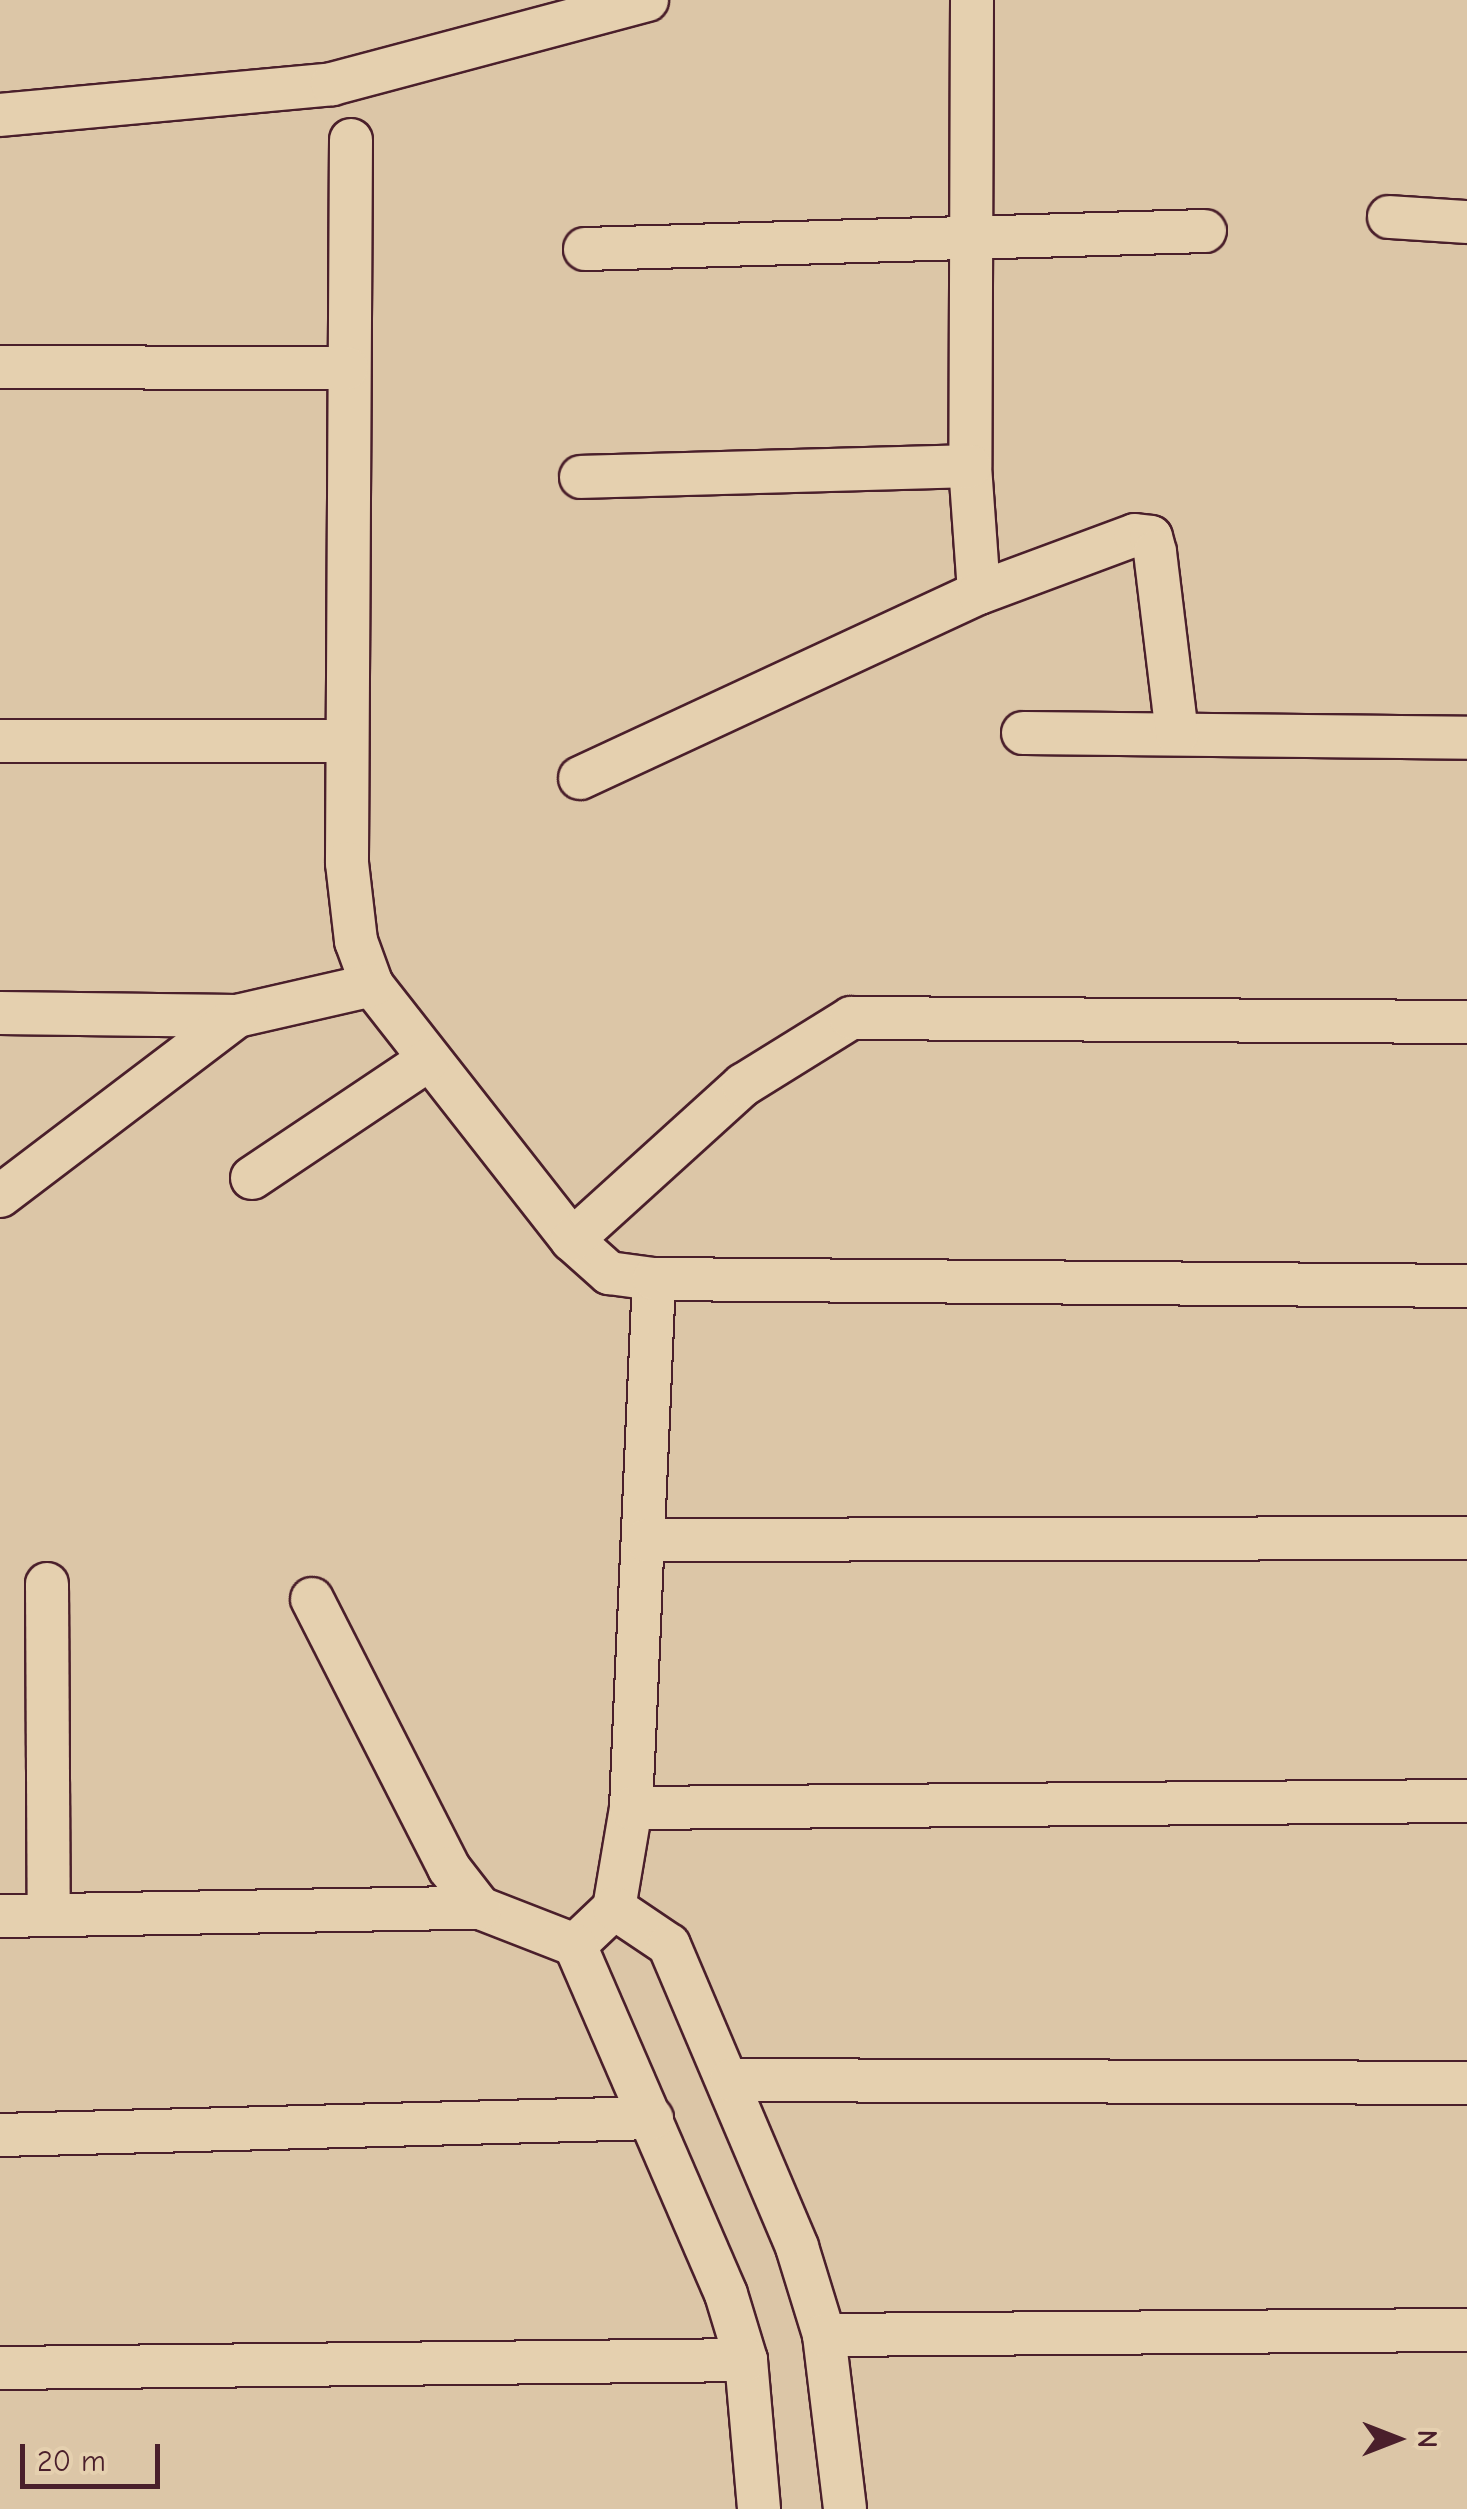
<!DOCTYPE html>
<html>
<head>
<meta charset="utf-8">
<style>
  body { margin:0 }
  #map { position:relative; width:1467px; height:2509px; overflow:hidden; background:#dcc6a7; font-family:"Comic Neue",sans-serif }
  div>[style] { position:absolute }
  .roads { filter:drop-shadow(2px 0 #4a1f2b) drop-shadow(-2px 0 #4a1f2b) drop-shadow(0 2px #4a1f2b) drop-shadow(0 -2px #4a1f2b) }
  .minor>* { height:42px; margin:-21px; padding:0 21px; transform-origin:21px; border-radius:21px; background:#e5d0af }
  span { translate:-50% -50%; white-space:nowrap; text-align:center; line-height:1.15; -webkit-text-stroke:10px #e5d0af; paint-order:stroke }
  .north { position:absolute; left:1347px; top:2389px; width:100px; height:100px; -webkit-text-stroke:8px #e5d0af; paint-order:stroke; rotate:90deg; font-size:28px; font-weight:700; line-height:40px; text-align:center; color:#4a1f2b }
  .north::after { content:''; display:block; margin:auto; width:35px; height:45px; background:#4a1f2b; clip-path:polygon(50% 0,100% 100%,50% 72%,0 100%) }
  .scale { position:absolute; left:20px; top:2444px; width:140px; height:45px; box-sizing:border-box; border:5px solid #4a1f2b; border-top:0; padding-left:12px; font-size:30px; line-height:35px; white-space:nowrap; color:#4a1f2b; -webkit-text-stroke:8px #e5d0af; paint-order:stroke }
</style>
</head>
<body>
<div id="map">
  <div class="roads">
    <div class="minor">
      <div style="left:972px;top:0;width:466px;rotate:90.2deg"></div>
      <div style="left:970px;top:466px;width:127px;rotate:85.9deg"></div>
      <div style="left:0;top:115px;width:333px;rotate:-5.3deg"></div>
      <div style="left:332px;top:84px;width:326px;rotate:-14.9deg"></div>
      <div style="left:351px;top:140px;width:723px;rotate:90.32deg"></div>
      <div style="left:347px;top:863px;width:79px;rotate:83.4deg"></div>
      <div style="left:356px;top:941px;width:47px;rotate:70deg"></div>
      <div style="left:372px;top:985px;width:324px;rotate:51.9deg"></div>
      <div style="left:572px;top:1240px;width:50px;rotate:41.7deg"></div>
      <div style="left:609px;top:1273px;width:45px;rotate:7.6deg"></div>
      <div style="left:654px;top:1279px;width:529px;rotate:92.49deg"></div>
      <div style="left:631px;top:1808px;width:101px;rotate:99.6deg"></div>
      <div style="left:614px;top:1908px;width:54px;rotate:136.5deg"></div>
      <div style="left:575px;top:1945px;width:380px;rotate:66.6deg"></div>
      <div style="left:726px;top:2294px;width:69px;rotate:73.1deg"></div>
      <div style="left:746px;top:2360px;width:150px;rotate:85deg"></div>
      <div style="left:1389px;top:217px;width:78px;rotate:3.7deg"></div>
      <div style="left:585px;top:249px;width:620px;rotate:-1.66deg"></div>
      <div style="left:0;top:367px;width:347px;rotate:0.2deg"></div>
      <div style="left:581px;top:477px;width:389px;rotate:-1.6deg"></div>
      <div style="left:1023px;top:733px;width:444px;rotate:0.6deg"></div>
      <div style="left:0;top:741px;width:347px"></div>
      <div style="left:580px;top:778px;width:440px;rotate:-24.9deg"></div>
      <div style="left:979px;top:593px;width:166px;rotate:-20.4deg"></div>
      <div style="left:1135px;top:535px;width:16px;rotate:7deg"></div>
      <div style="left:1151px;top:537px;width:16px;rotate:75deg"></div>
      <div style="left:1155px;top:552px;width:183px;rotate:83.1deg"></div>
      <div style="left:0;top:1013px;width:237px;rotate:0.7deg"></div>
      <div style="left:237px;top:1016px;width:139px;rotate:-12.9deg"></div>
      <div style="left:252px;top:1178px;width:212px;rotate:-33.8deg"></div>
      <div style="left:0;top:1196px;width:298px;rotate:-37.2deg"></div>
      <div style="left:572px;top:1240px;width:231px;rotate:-42.2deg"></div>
      <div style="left:743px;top:1085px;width:127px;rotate:-31.8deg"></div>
      <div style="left:851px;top:1018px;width:616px;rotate:0.37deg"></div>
      <div style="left:654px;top:1279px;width:813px;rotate:0.49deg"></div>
      <div style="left:646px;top:1540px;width:821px;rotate:-0.14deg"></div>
      <div style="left:47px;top:1584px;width:331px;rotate:89.7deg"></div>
      <div style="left:312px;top:1599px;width:302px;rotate:63deg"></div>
      <div style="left:449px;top:1868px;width:51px;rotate:52.2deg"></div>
      <div style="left:480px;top:1908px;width:102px;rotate:21.3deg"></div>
      <div style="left:631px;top:1808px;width:836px;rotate:-0.48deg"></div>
      <div style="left:614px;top:1908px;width:66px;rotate:33.9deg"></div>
      <div style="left:669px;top:1945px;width:328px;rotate:67deg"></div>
      <div style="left:797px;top:2247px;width:92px;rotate:72.9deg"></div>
      <div style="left:824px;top:2335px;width:175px;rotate:83.1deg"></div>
      <div style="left:0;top:1916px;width:480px;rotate:-1deg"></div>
      <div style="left:731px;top:2080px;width:736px;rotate:0.23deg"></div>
      <div style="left:0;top:2135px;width:652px;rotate:-1.49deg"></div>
      <div style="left:824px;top:2335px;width:643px;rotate:-0.45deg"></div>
      <div style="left:0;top:2368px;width:746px;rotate:-0.61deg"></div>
    </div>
  </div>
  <div class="north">N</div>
  <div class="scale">20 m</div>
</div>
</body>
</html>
